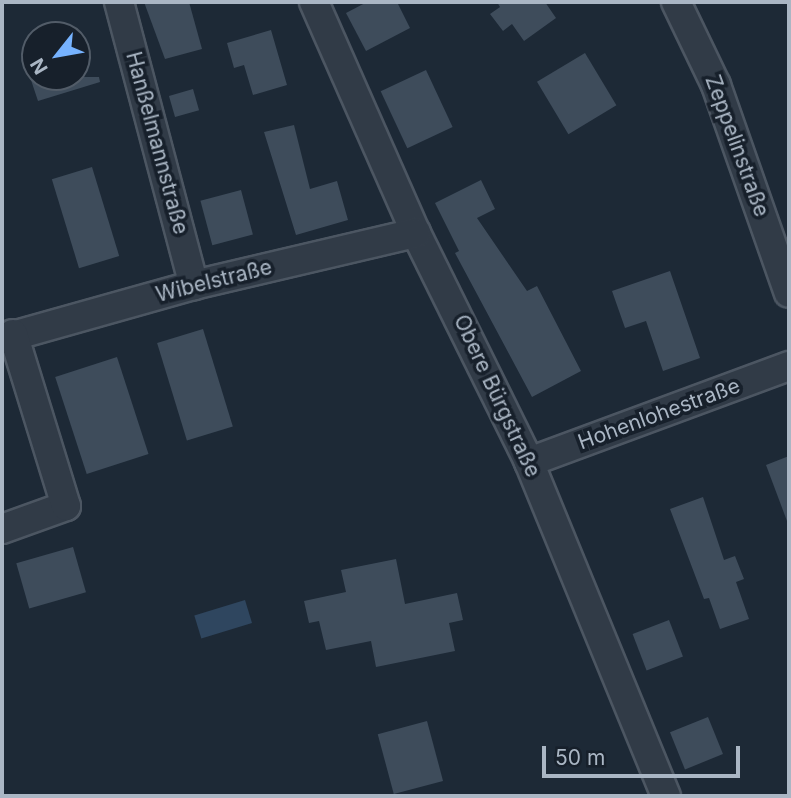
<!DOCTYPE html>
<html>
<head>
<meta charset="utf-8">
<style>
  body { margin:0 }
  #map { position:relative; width:791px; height:798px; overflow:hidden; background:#1d2936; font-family:Inter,sans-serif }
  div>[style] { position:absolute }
  .water>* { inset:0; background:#2f465f; transform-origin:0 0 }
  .building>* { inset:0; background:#3e4c5b; transform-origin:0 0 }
  .roads { filter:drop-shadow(2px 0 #4c5662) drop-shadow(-2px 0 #4c5662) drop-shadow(0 2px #4c5662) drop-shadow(0 -2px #4c5662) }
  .minor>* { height:28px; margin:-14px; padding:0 14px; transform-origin:14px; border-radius:14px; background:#313b47 }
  span { translate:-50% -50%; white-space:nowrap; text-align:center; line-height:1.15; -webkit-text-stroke:7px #17202b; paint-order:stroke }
  .street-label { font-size:21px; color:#aab6c4 }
  .frame { position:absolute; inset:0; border:4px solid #aab6c4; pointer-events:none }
  .north { position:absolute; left:21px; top:21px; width:70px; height:70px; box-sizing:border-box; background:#17202b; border:2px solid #525c68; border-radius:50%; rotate:239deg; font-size:19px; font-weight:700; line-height:28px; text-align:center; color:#aab6c4 }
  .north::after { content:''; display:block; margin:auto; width:24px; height:32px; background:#76b2fe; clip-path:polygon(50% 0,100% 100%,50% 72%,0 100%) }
  .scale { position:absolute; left:542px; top:746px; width:198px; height:32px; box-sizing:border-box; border:4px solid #aab6c4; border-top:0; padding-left:9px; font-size:21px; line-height:24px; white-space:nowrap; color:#aab6c4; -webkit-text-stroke:5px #17202b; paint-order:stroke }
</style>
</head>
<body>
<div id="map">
  <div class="water">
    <div style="left:245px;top:600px;width:24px;height:53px;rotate:73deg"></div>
  </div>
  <div class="building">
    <div style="clip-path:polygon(144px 2px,189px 2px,202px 49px,165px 59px)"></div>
    <div style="clip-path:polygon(367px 2px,397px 2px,410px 28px,366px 51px,346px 13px)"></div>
    <div style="clip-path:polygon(497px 2px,545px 2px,556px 18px,524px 41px,512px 24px,503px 31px,490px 14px,500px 7px)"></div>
    <div style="clip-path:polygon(271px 30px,287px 85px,253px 95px,244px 65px,234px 68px,227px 43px)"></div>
    <div style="left:585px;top:53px;width:61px;height:56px;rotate:59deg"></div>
    <div style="left:426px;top:70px;width:63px;height:50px;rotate:65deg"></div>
    <div style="clip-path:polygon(30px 77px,99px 77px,100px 82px,38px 101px)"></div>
    <div style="left:193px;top:89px;width:22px;height:25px;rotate:74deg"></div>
    <div style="clip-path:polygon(294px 125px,310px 189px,337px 181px,348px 220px,296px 235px,264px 132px)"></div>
    <div style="left:92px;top:167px;width:93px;height:42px;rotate:73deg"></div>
    <div style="clip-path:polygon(481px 180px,495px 209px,477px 218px,527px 291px,537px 286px,581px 371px,532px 397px,455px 253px,459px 251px,435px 203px)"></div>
    <div style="left:241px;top:190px;width:46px;height:42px;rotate:75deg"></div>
    <div style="clip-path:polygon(670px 271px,700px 358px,663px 371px,646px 321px,625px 328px,612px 291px)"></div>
    <div style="left:203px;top:329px;width:102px;height:48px;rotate:73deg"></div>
    <div style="left:117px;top:357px;width:102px;height:65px;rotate:72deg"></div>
    <div style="clip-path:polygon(789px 456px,789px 520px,787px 521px,766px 465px)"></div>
    <div style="clip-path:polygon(703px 497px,724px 560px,735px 556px,744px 579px,736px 582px,749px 619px,720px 629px,709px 598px,704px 599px,670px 509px)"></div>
    <div style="left:73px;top:547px;width:47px;height:59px;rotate:74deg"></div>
    <div style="clip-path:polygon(396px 559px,405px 604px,457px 593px,463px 620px,449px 623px,455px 651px,376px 667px,371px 641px,326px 650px,319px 621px,309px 623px,304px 601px,346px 592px,341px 570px)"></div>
    <div style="left:669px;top:620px;width:39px;height:39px;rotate:69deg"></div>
    <div style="left:708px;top:717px;width:40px;height:41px;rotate:68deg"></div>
    <div style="left:427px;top:721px;width:62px;height:51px;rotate:75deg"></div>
  </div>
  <div class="roads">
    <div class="minor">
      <div style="left:119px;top:2px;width:293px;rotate:75.2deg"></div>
      <div style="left:314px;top:2px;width:253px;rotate:66.2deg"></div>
      <div style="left:416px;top:233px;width:255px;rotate:63.7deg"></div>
      <div style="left:529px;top:462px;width:361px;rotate:67.7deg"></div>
      <div style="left:676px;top:2px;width:92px;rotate:64.3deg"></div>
      <div style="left:716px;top:85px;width:220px;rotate:70.7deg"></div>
      <div style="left:2px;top:339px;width:199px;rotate:-15.7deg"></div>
      <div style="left:194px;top:285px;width:228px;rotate:-13.2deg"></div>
      <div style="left:529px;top:462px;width:277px;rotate:-20.3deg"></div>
      <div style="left:2px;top:529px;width:68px;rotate:-19.8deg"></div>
      <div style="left:66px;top:506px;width:180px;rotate:-107.1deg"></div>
    </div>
  </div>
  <div class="street-label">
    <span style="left:157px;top:143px;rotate:75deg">Hanßelmannstraße</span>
    <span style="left:737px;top:146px;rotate:70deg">Zeppelinstraße</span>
    <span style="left:214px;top:281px;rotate:-14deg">Wibelstraße</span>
    <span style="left:497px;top:396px;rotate:65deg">Obere Bürgstraße</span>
    <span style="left:659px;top:414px;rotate:-20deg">Hohenlohestraße</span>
  </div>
  <div class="frame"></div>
  <div class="north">N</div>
  <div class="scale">50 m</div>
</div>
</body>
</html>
